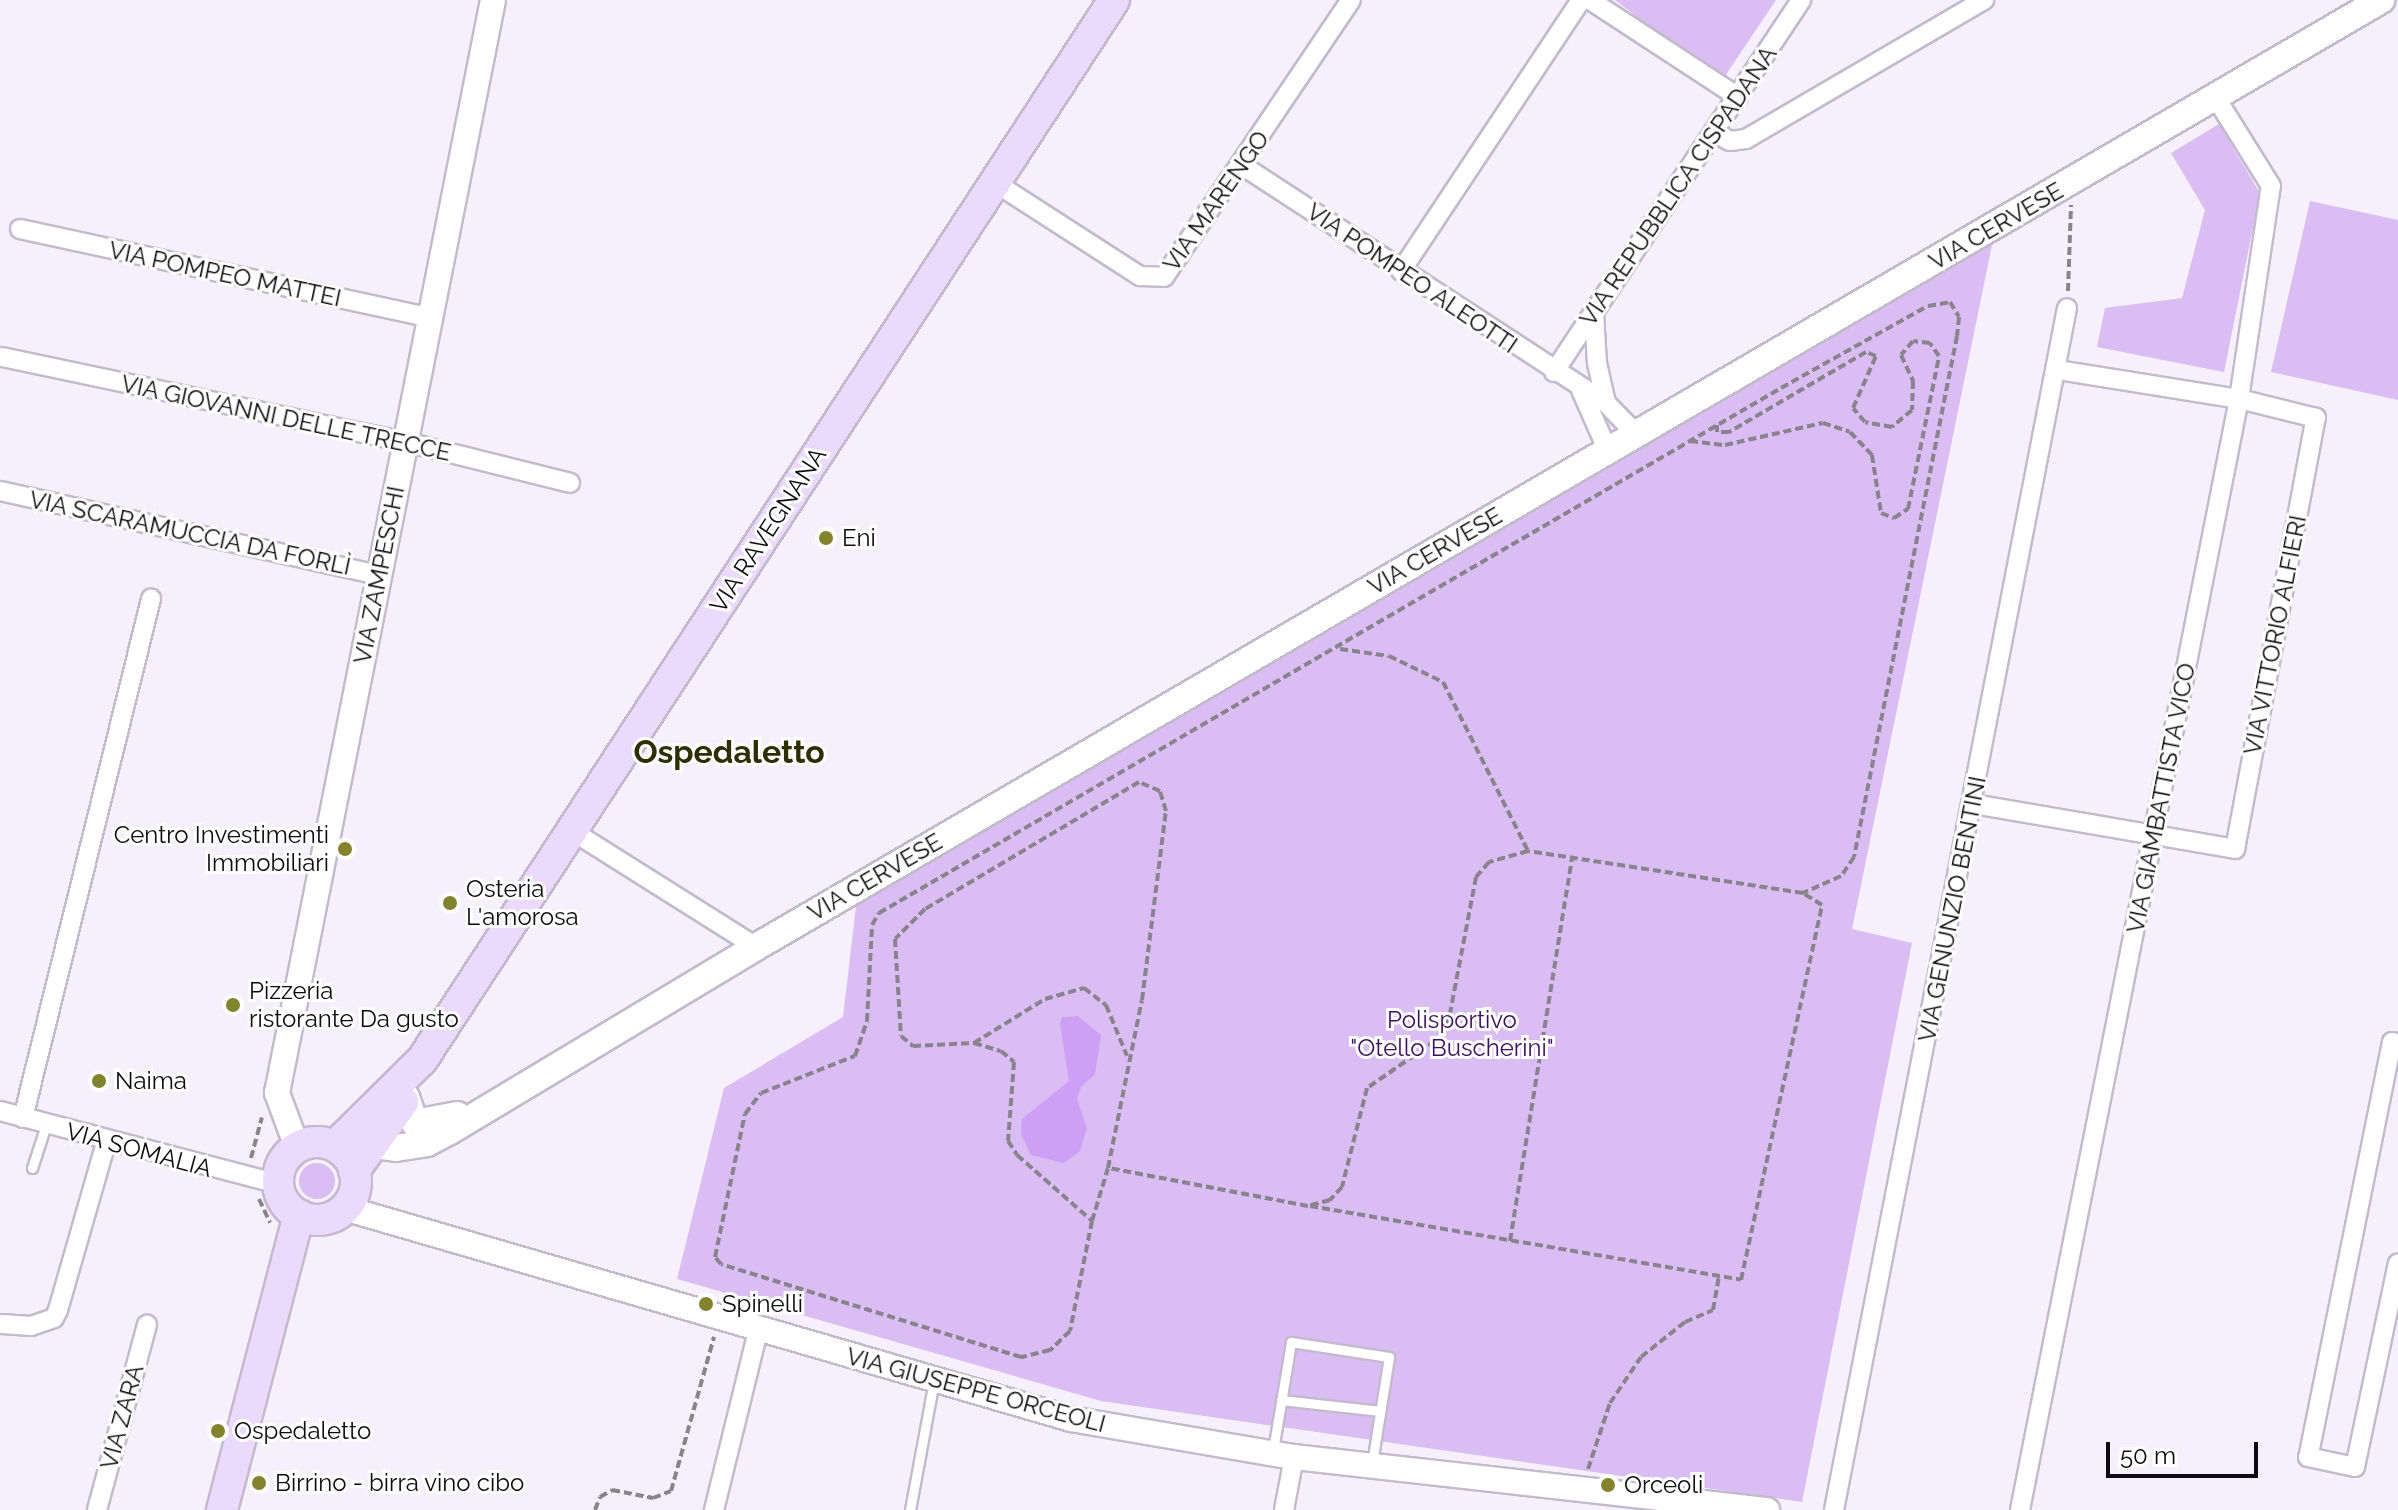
<!DOCTYPE html>
<html>
<head>
<meta charset="utf-8">
<style>
  body { margin:0 }
  #map { position:relative; width:2398px; height:1510px; overflow:hidden; background:#f6f0fd; font-family:Raleway,sans-serif }
  div>[style] { position:absolute }
  .green>* { inset:0; background:#d9bdf3 }
  .round { border-radius:50% }
  .water>* { inset:0; background:#cda0f5 }
  .path>* { height:4px; margin-top:-2px; transform-origin:0; background:repeating-linear-gradient(90deg,#88838d 0 8px,transparent 0 12px) }
  .roads { filter:drop-shadow(2px 0 #c4bace) drop-shadow(-2px 0 #c4bace) drop-shadow(0 2px #c4bace) drop-shadow(0 -2px #c4bace) }
  .service>* { height:9px; margin:-4.5px; padding:0 4.5px; transform-origin:4.5px; border-radius:4.5px; background:#fff }
  .minor>* { height:18px; margin:-9px; padding:0 9px; transform-origin:9px; border-radius:9px; background:#fff }
  .tertiary>* { height:24px; margin:-12px; padding:0 12px; transform-origin:12px; border-radius:12px; background:#fff }
  .secondary>* { height:26px; margin:-13px; padding:0 13px; transform-origin:13px; border-radius:13px; background:#fff }
  .primary>* { height:30px; margin:-15px; padding:0 15px; transform-origin:15px; border-radius:15px; background:#ecdafd }
  .primary>.ring { margin:-15px; padding:0; box-sizing:content-box; background:none; border:30px solid #ecdafd; border-radius:50% }
  .dots>* { width:22px; height:22px; translate:-50% -50%; box-sizing:border-box; border:4px solid #fff; border-radius:50% }
  span { translate:-50% -50%; white-space:nowrap; text-align:center; line-height:1.15; -webkit-text-stroke:6px #fff; paint-order:stroke }
  .street-label { font-size:24px; color:#0d0a10 }
  .poi-label { font-size:24px; color:#0d0a10 }
  .left { translate:0 -50%; text-align:left }
  .right { translate:-100% -50%; text-align:right }
  .park-label { font-size:24px; color:#3d105b }
  .district-label { font-size:32px; color:#2e2e03; font-weight:700 }
  .scale { position:absolute; left:2106px; top:1442px; width:152px; height:36px; box-sizing:border-box; border:4px solid #0d0a10; border-top:0; padding-left:10px; font-size:24px; line-height:28px; white-space:nowrap; color:#0d0a10; -webkit-text-stroke:6px #fff; paint-order:stroke }
</style>
</head>
<body>
<div id="map">
  <div class="green">
    <div style="clip-path:polygon(1615px 0,1776px 0,1721px 82px)"></div>
    <div style="clip-path:polygon(2219px 124px,2260px 193px,2224px 372px,2097px 347px,2105px 308px,2182px 298px,2205px 210px,2171px 153px)"></div>
    <div style="clip-path:polygon(2310px 201px,2398px 220px,2398px 400px,2271px 372px)"></div>
    <div style="clip-path:polygon(1993px 240px,1852px 929px,1912px 943px,1802px 1502px,1101px 1401px,677px 1279px,724px 1088px,843px 1017px,856px 906px)"></div>
    <div class="round" style="left:299px;top:1163px;width:36px;height:36px"></div>
  </div>
  <div class="water">
    <div style="clip-path:polygon(1078px 1016px,1101px 1035px,1095px 1074px,1081px 1087px,1077px 1099px,1087px 1128px,1080px 1151px,1064px 1163px,1031px 1155px,1021px 1134px,1022px 1119px,1069px 1081px,1060px 1024px,1062px 1017px)"></div>
  </div>
  <div class="path">
    <div style="left:2068px;top:291px;width:86px;rotate:-88deg"></div>
    <div style="left:1950px;top:302px;width:17px;rotate:59deg"></div>
    <div style="left:1959px;top:317px;width:19px;rotate:96deg"></div>
    <div style="left:1957px;top:336px;width:531px;rotate:101.18deg"></div>
    <div style="left:1854px;top:857px;width:23px;rotate:124deg"></div>
    <div style="left:1841px;top:876px;width:42px;rotate:155.9deg"></div>
    <div style="left:1803px;top:893px;width:278px;rotate:-171.3deg"></div>
    <div style="left:1528px;top:851px;width:41px;rotate:164.2deg"></div>
    <div style="left:1489px;top:862px;width:20px;rotate:131deg"></div>
    <div style="left:1476px;top:877px;width:144px;rotate:100.8deg"></div>
    <div style="left:1449px;top:1018px;width:27px;rotate:121deg"></div>
    <div style="left:1435px;top:1041px;width:83px;rotate:145.3deg"></div>
    <div style="left:1367px;top:1088px;width:102px;rotate:104.2deg"></div>
    <div style="left:1342px;top:1187px;width:18px;rotate:133deg"></div>
    <div style="left:1330px;top:1200px;width:23px;rotate:165deg"></div>
    <div style="left:1308px;top:1206px;width:204px;rotate:-169.2deg"></div>
    <div style="left:1108px;top:1168px;width:171px;rotate:-78.6deg"></div>
    <div style="left:1142px;top:1000px;width:191px;rotate:-82.8deg"></div>
    <div style="left:1166px;top:811px;width:21px;rotate:-107deg"></div>
    <div style="left:1160px;top:791px;width:23px;rotate:-157deg"></div>
    <div style="left:1139px;top:782px;width:249px;rotate:149.3deg"></div>
    <div style="left:925px;top:909px;width:42px;rotate:135deg"></div>
    <div style="left:895px;top:939px;width:97px;rotate:86.5deg"></div>
    <div style="left:901px;top:1036px;width:16px;rotate:40deg"></div>
    <div style="left:913px;top:1046px;width:61px;rotate:-2.8deg"></div>
    <div style="left:974px;top:1043px;width:28px;rotate:17deg"></div>
    <div style="left:1001px;top:1051px;width:17px;rotate:40deg"></div>
    <div style="left:1014px;top:1062px;width:79px;rotate:94.3deg"></div>
    <div style="left:1008px;top:1141px;width:17px;rotate:57deg"></div>
    <div style="left:1017px;top:1155px;width:100px;rotate:41.3deg"></div>
    <div style="left:1092px;top:1221px;width:112px;rotate:101.3deg"></div>
    <div style="left:1070px;top:1331px;width:28px;rotate:136deg"></div>
    <div style="left:1050px;top:1350px;width:30px;rotate:166deg"></div>
    <div style="left:1021px;top:1357px;width:314px;rotate:-162.8deg"></div>
    <div style="left:721px;top:1264px;width:9px;rotate:-131deg"></div>
    <div style="left:715px;top:1257px;width:146px;rotate:-78.2deg"></div>
    <div style="left:745px;top:1114px;width:26px;rotate:-53deg"></div>
    <div style="left:761px;top:1093px;width:101px;rotate:-21.5deg"></div>
    <div style="left:855px;top:1056px;width:37px;rotate:-71deg"></div>
    <div style="left:867px;top:1021px;width:96px;rotate:-87deg"></div>
    <div style="left:872px;top:925px;width:14px;rotate:-60deg"></div>
    <div style="left:879px;top:913px;width:1044px;rotate:-30.2deg"></div>
    <div style="left:1781px;top:388px;width:168px;rotate:-29.2deg"></div>
    <div style="left:1928px;top:306px;width:22px;rotate:-10deg"></div>
    <div style="left:1690px;top:441px;width:35px;rotate:7deg"></div>
    <div style="left:1725px;top:445px;width:100px;rotate:-12.7deg"></div>
    <div style="left:1823px;top:423px;width:28px;rotate:18deg"></div>
    <div style="left:1850px;top:432px;width:32px;rotate:46deg"></div>
    <div style="left:1872px;top:455px;width:59px;rotate:81.2deg"></div>
    <div style="left:1881px;top:513px;width:14px;rotate:21deg"></div>
    <div style="left:1894px;top:518px;width:17px;rotate:-33deg"></div>
    <div style="left:1908px;top:509px;width:156px;rotate:-78.5deg"></div>
    <div style="left:1939px;top:356px;width:16px;rotate:-125deg"></div>
    <div style="left:1930px;top:343px;width:17px;rotate:-173deg"></div>
    <div style="left:1913px;top:341px;width:18px;rotate:131deg"></div>
    <div style="left:1901px;top:355px;width:29px;rotate:65deg"></div>
    <div style="left:1913px;top:381px;width:29px;rotate:92deg"></div>
    <div style="left:1912px;top:410px;width:26px;rotate:140deg"></div>
    <div style="left:1892px;top:427px;width:27px;rotate:-170deg"></div>
    <div style="left:1865px;top:422px;width:18px;rotate:-131deg"></div>
    <div style="left:1853px;top:408px;width:57px;rotate:-66.1deg"></div>
    <div style="left:1876px;top:356px;width:11px;rotate:-158deg"></div>
    <div style="left:1866px;top:352px;width:159px;rotate:149.7deg"></div>
    <div style="left:1729px;top:432px;width:12px;rotate:180deg"></div>
    <div style="left:1717px;top:432px;width:7px;rotate:-90deg"></div>
    <div style="left:1340px;top:649px;width:49px;rotate:8.1deg"></div>
    <div style="left:1389px;top:656px;width:60px;rotate:25.7deg"></div>
    <div style="left:1443px;top:682px;width:189px;rotate:63.3deg"></div>
    <div style="left:974px;top:1043px;width:84px;rotate:-31.8deg"></div>
    <div style="left:1045px;top:999px;width:41px;rotate:-15.8deg"></div>
    <div style="left:1084px;top:988px;width:28px;rotate:38deg"></div>
    <div style="left:1106px;top:1005px;width:55px;rotate:67.6deg"></div>
    <div style="left:251px;top:1158px;width:42px;rotate:-75deg"></div>
    <div style="left:259px;top:1199px;width:26px;rotate:65deg"></div>
    <div style="left:1310px;top:1206px;width:437px;rotate:9.7deg"></div>
    <div style="left:1741px;top:1280px;width:384px;rotate:-77.8deg"></div>
    <div style="left:1822px;top:905px;width:22px;rotate:-148deg"></div>
    <div style="left:1092px;top:1221px;width:55px;rotate:-73.2deg"></div>
    <div style="left:1510px;top:1241px;width:388px;rotate:-80.8deg"></div>
    <div style="left:1588px;top:1469px;width:70px;rotate:-71.6deg"></div>
    <div style="left:1610px;top:1403px;width:55px;rotate:-56deg"></div>
    <div style="left:1641px;top:1357px;width:56px;rotate:-38.5deg"></div>
    <div style="left:1685px;top:1322px;width:30px;rotate:-23deg"></div>
    <div style="left:1713px;top:1310px;width:35px;rotate:-80deg"></div>
    <div style="left:595px;top:1510px;width:14px;rotate:-69deg"></div>
    <div style="left:600px;top:1497px;width:14px;rotate:-30deg"></div>
    <div style="left:612px;top:1490px;width:42px;rotate:11deg"></div>
    <div style="left:653px;top:1498px;width:19px;rotate:-21deg"></div>
    <div style="left:671px;top:1491px;width:160px;rotate:-74.4deg"></div>
  </div>
  <div class="roads">
    <div class="service">
      <div style="left:32px;top:1168px;width:45px;rotate:-72deg"></div>
      <div style="left:1281px;top:1400px;width:100px;rotate:6.3deg"></div>
      <div style="left:1273px;top:1450px;width:109px;rotate:-80.5deg"></div>
      <div style="left:1291px;top:1342px;width:99px;rotate:8.7deg"></div>
      <div style="left:1389px;top:1357px;width:107px;rotate:99.1deg"></div>
      <div style="left:910px;top:1510px;width:132px;rotate:-79.5deg"></div>
    </div>
    <div class="minor">
      <div style="left:1590px;top:0;width:177px;rotate:33.2deg"></div>
      <div style="left:1715px;top:133px;width:17px;rotate:28deg"></div>
      <div style="left:1730px;top:141px;width:16px;rotate:-7deg"></div>
      <div style="left:1746px;top:139px;width:276px;rotate:-30.3deg"></div>
      <div style="left:1243px;top:166px;width:434px;rotate:33.1deg"></div>
      <div style="left:1606px;top:403px;width:43px;rotate:45.9deg"></div>
      <div style="left:994px;top:182px;width:174px;rotate:32.8deg"></div>
      <div style="left:1140px;top:276px;width:24px;rotate:2deg"></div>
      <div style="left:1164px;top:277px;width:334px;rotate:-56deg"></div>
      <div style="left:20px;top:229px;width:420px;rotate:12.2deg"></div>
      <div style="left:1401px;top:271px;width:325px;rotate:-56.4deg"></div>
      <div style="left:1594px;top:313px;width:50px;rotate:86.6deg"></div>
      <div style="left:1597px;top:363px;width:41px;rotate:77.3deg"></div>
      <div style="left:2px;top:357px;width:413px;rotate:11.9deg"></div>
      <div style="left:406px;top:442px;width:169px;rotate:14deg"></div>
      <div style="left:1554px;top:372px;width:447px;rotate:-56.4deg"></div>
      <div style="left:1581px;top:390px;width:67px;rotate:66.1deg"></div>
      <div style="left:0;top:491px;width:388px;rotate:12.5deg"></div>
      <div style="left:1973px;top:804px;width:266px;rotate:9.7deg"></div>
      <div style="left:2235px;top:849px;width:439px;rotate:-79.4deg"></div>
      <div style="left:2316px;top:418px;width:79px;rotate:-166.1deg"></div>
      <div style="left:2239px;top:399px;width:183px;rotate:-170.9deg"></div>
      <div style="left:572px;top:831px;width:218px;rotate:32.2deg"></div>
      <div style="left:2398px;top:1044px;width:6px;rotate:-162deg"></div>
      <div style="left:2392px;top:1042px;width:423px;rotate:101.4deg"></div>
      <div style="left:2308px;top:1457px;width:48px;rotate:12deg"></div>
      <div style="left:2355px;top:1467px;width:208px;rotate:-78.1deg"></div>
      <div style="left:0;top:1111px;width:287px;rotate:14.7deg"></div>
      <div style="left:23px;top:1118px;width:535px;rotate:-76.15deg"></div>
      <div style="left:2px;top:1324px;width:29px;rotate:4deg"></div>
      <div style="left:31px;top:1326px;width:24px;rotate:-19deg"></div>
      <div style="left:54px;top:1318px;width:9px;rotate:-63deg"></div>
      <div style="left:58px;top:1310px;width:174px;rotate:-74deg"></div>
      <div style="left:97px;top:1510px;width:192px;rotate:-74.9deg"></div>
      <div style="left:714px;top:1510px;width:184px;rotate:-76.2deg"></div>
      <div style="left:1284px;top:1510px;width:54px;rotate:-79.3deg"></div>
      <div style="left:1834px;top:1510px;width:1224px;rotate:-79.03deg"></div>
      <div style="left:2020px;top:1510px;width:1132px;rotate:-78.85deg"></div>
      <div style="left:2239px;top:399px;width:215px;rotate:-81.5deg"></div>
      <div style="left:2271px;top:186px;width:104px;rotate:-122deg"></div>
    </div>
    <div class="tertiary">
      <div style="left:297px;top:1147px;width:58px;rotate:-110.3deg"></div>
      <div style="left:277px;top:1093px;width:1114px;rotate:-78.82deg"></div>
      <div style="left:344px;top:1208px;width:757px;rotate:16.18deg"></div>
      <div style="left:1071px;top:1419px;width:226px;rotate:9.7deg"></div>
      <div style="left:1294px;top:1457px;width:476px;rotate:6.4deg"></div>
    </div>
    <div class="secondary">
      <div style="left:406px;top:1097px;width:28px;rotate:71deg"></div>
      <div style="left:415px;top:1123px;width:43px;rotate:-10.8deg"></div>
      <div style="left:373px;top:1145px;width:23px;rotate:7deg"></div>
      <div style="left:396px;top:1148px;width:31px;rotate:-9deg"></div>
      <div style="left:427px;top:1143px;width:26px;rotate:-28deg"></div>
      <div style="left:450px;top:1131px;width:357px;rotate:-31deg"></div>
      <div style="left:756px;top:947px;width:1881px;rotate:-30.23deg"></div>
    </div>
    <div class="primary">
      <div class="ring" style="left:278px;top:1142px;width:48px;height:48px"></div>
      <div style="left:335px;top:1146px;width:122px;rotate:-44.7deg"></div>
      <div style="left:422px;top:1060px;width:1266px;rotate:-56.86deg"></div>
      <div style="left:354px;top:1171px;width:85px;rotate:-54.6deg"></div>
      <div style="left:222px;top:1510px;width:305px;rotate:-75.4deg"></div>
    </div>
  </div>
  <div class="dots">
    <div style="left:826px;top:538px;background:#83832d"></div>
    <div style="left:345px;top:849px;background:#83832d"></div>
    <div style="left:450px;top:903px;background:#83832d"></div>
    <div style="left:233px;top:1005px;background:#83832d"></div>
    <div style="left:99px;top:1081px;background:#83832d"></div>
    <div style="left:706px;top:1304px;background:#83832d"></div>
    <div style="left:218px;top:1431px;background:#83832d"></div>
    <div style="left:259px;top:1483px;background:#83832d"></div>
    <div style="left:1608px;top:1485px;background:#83832d"></div>
  </div>
  <div class="street-label">
    <span style="left:1678px;top:186px;rotate:-56deg">VIA REPUBBLICA CISPADANA</span>
    <span style="left:1216px;top:201px;rotate:-55deg">VIA MARENGO</span>
    <span style="left:1996px;top:226px;rotate:-30deg">VIA CERVESE</span>
    <span style="left:225px;top:274px;rotate:12deg">VIA POMPEO MATTEI</span>
    <span style="left:1412px;top:278px;rotate:34deg">VIA POMPEO ALEOTTI</span>
    <span style="left:286px;top:418px;rotate:12deg">VIA GIOVANNI DELLE TRECCE</span>
    <span style="left:768px;top:530px;rotate:-57deg">VIA RAVEGNANA</span>
    <span style="left:190px;top:533px;rotate:12deg">VIA SCARAMUCCIA DA FORLÌ</span>
    <span style="left:1435px;top:551px;rotate:-30deg">VIA CERVESE</span>
    <span style="left:379px;top:575px;rotate:-79deg">VIA ZAMPESCHI</span>
    <span style="left:2275px;top:635px;rotate:-79deg">VIA VITTORIO ALFIERI</span>
    <span style="left:2161px;top:798px;rotate:-79deg">VIA GIAMBATTISTA VICO</span>
    <span style="left:875px;top:877px;rotate:-30deg">VIA CERVESE</span>
    <span style="left:1952px;top:909px;rotate:-79deg">VIA GENUNZIO BENTINI</span>
    <span style="left:139px;top:1150px;rotate:15deg">VIA SOMALIA</span>
    <span style="left:976px;top:1390px;rotate:15deg">VIA GIUSEPPE ORCEOLI</span>
    <span style="left:122px;top:1417px;rotate:-75deg">VIA ZARA</span>
  </div>
  <div class="poi-label">
    <span class="left" style="left:842px;top:538px">Eni</span>
    <span class="right" style="left:329px;top:849px">Centro Investimenti<br>Immobiliari</span>
    <span class="left" style="left:466px;top:903px">Osteria<br>L'amorosa</span>
    <span class="left" style="left:249px;top:1005px">Pizzeria<br>ristorante Da gusto</span>
    <span class="left" style="left:115px;top:1081px">Naima</span>
    <span class="left" style="left:722px;top:1304px">Spinelli</span>
    <span class="left" style="left:234px;top:1431px">Ospedaletto</span>
    <span class="left" style="left:275px;top:1483px">Birrino - birra vino cibo</span>
    <span class="left" style="left:1624px;top:1485px">Orceoli</span>
  </div>
  <div class="park-label">
    <span style="left:1452px;top:1034px">Polisportivo<br>"Otello Buscherini"</span>
  </div>
  <div class="district-label">
    <span style="left:729px;top:752px">Ospedaletto</span>
  </div>
  <div class="scale">50 m</div>
</div>
</body>
</html>
